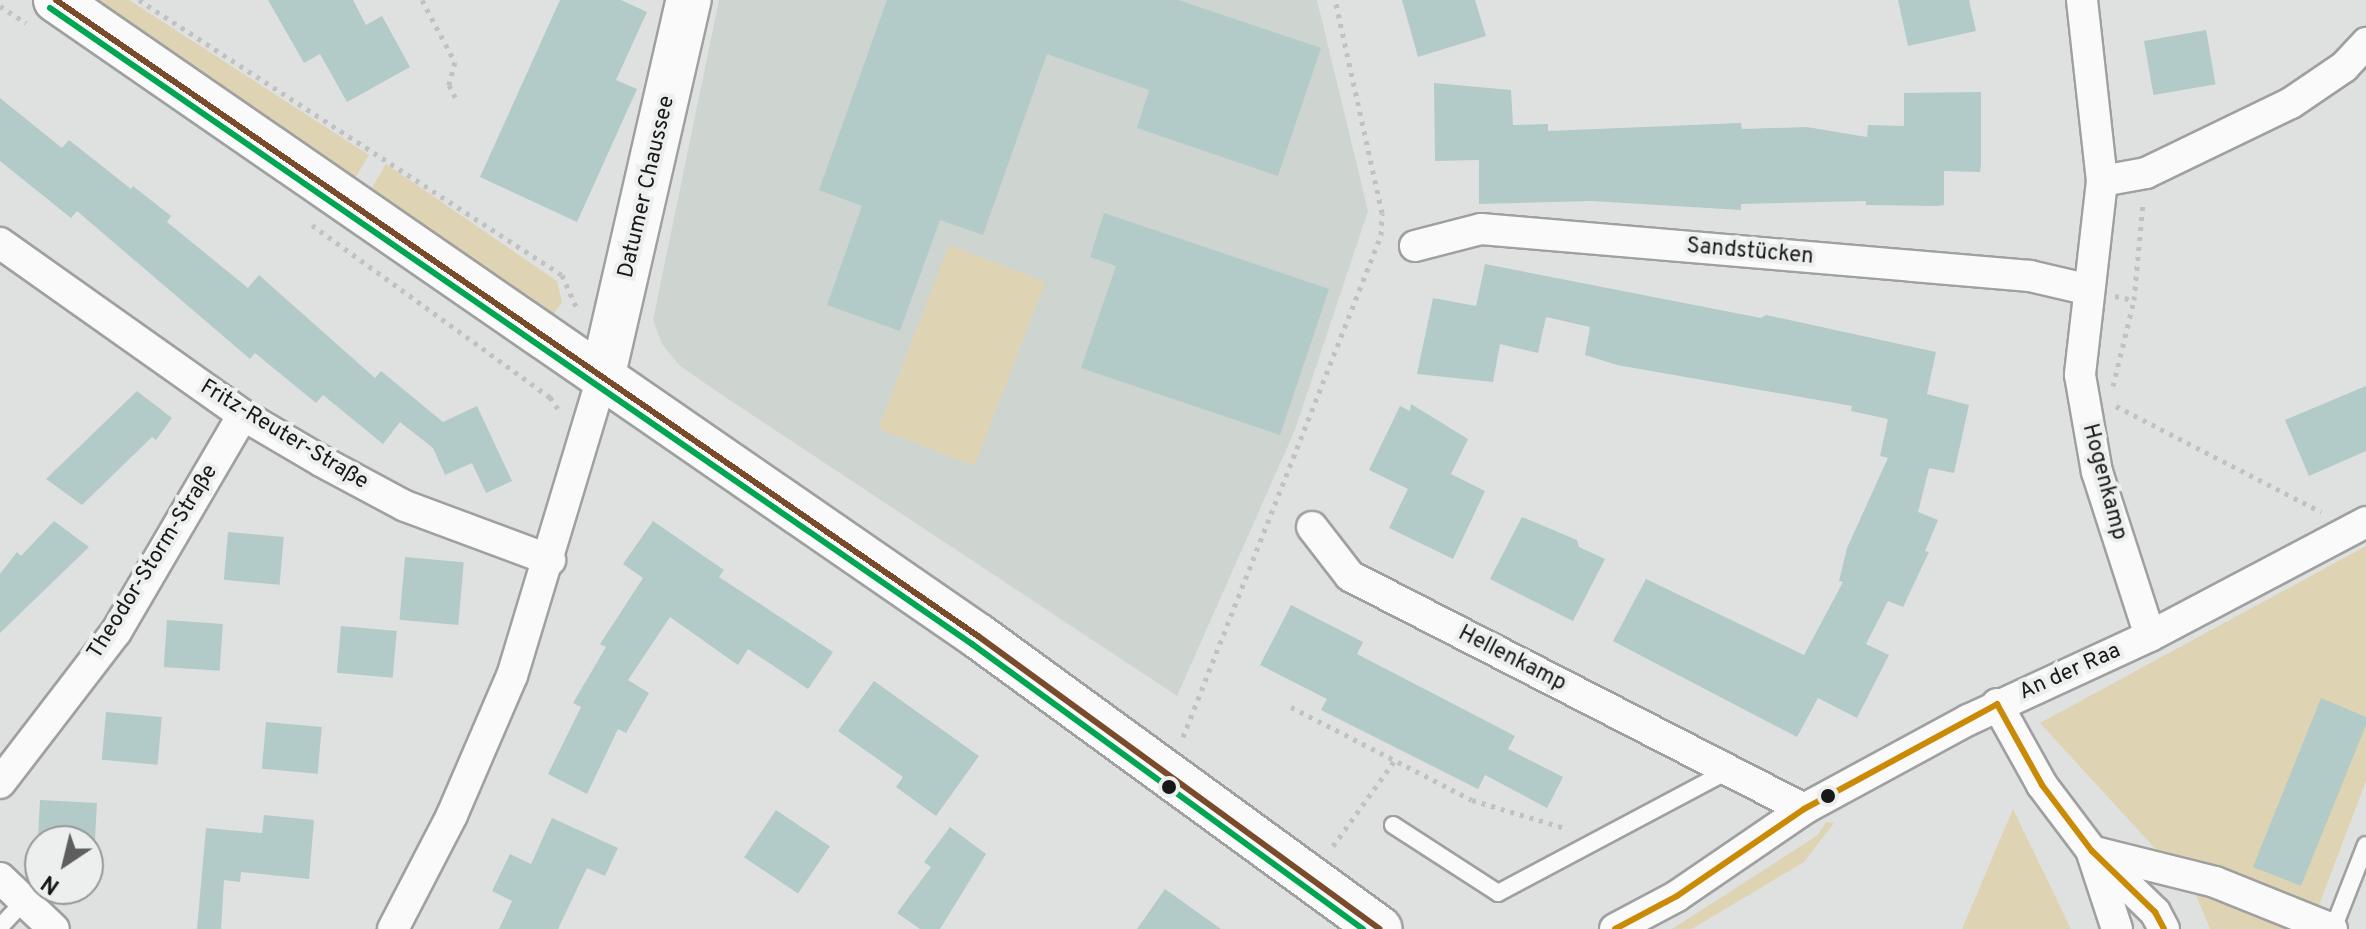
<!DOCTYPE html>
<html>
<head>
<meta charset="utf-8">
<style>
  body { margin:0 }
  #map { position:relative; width:2366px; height:929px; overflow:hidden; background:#dfe1e0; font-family:Overpass,sans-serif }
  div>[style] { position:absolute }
  .built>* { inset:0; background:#ced5d0 }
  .green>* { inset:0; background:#ded4b3; transform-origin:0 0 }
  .building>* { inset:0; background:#b2cac8; transform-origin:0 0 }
  .path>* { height:5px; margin-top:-2.5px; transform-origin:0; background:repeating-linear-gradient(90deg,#c1c1c1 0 4px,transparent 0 10px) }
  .roads { filter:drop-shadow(2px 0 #9fa09f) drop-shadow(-2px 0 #9fa09f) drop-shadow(0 2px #9fa09f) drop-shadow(0 -2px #9fa09f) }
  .lane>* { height:16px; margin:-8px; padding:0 8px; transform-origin:8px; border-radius:8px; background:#fafafa }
  .street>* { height:30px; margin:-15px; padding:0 15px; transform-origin:15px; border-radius:15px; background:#fafafa }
  .secondary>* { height:44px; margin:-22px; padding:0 22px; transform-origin:22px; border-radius:22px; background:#fafafa }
  .bus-1>* { height:6px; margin:-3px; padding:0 3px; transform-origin:3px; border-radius:3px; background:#7a4b2a }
  .bus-2>* { height:6px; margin:-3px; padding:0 3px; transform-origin:3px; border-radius:3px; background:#00a651 }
  .bus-3>* { height:6px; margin:-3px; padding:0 3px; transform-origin:3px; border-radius:3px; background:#ca8a05 }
  .dots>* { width:22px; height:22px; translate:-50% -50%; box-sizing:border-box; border:4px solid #ecefed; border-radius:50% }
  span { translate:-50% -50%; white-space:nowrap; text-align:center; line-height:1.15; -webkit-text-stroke:8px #ecefed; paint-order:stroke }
  .street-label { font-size:22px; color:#171817 }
  .north { position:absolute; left:24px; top:825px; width:80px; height:80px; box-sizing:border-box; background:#ecefed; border:2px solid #979997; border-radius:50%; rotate:215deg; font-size:22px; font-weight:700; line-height:32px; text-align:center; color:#171817 }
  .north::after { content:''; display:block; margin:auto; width:28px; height:36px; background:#5d5e5d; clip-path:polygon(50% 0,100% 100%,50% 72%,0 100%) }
</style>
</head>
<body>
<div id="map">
  <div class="built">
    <div style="clip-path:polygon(719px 0,1317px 0,1368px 211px,1295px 430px,1177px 696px,719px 393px,679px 365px,662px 344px,653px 320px)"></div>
  </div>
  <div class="green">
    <div style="clip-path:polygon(81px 0,129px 0,369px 155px,348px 190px)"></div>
    <div style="clip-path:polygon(386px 164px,557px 281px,562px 302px,550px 319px,364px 201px)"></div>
    <div style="left:949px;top:245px;width:103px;height:197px;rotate:21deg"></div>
    <div style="clip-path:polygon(2366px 546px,2366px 781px,2310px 929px,2210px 929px,2195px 892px,2040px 723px)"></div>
    <div style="clip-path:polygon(2013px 809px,2071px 929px,1962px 929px)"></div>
    <div style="clip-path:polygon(1826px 822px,1834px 823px,1804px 862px,1692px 929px,1672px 929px,1818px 835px)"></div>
  </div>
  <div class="building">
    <div style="clip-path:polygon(268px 0,353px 0,366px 25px,382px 16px,410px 67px,347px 102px,320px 54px,304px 63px)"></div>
    <div style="clip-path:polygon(560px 0,621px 0,647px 12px,616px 80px,637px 89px,577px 222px,480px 177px)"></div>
    <div style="clip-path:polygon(887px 0,1178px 0,1321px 48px,1278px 176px,1137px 128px,1149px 90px,1047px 54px,983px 235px,940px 220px,900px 331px,827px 305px,862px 206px,819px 190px)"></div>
    <div style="clip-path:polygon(1402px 0,1475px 0,1486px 36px,1418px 57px)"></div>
    <div style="clip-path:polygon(1898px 0,1969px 0,1976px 31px,1908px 46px)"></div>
    <div style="left:2206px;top:30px;width:55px;height:63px;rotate:80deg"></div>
    <div style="clip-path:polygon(1434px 83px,1511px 90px,1513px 125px,1548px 124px,1548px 131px,1741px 123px,1742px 129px,1807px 127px,1867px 137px,1868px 125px,1904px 126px,1904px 93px,1981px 92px,1981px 165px,1980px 172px,1944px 171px,1944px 205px,1937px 206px,1866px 205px,1866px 201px,1741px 204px,1741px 210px,1592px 201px,1479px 204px,1479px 160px,1435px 161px)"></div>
    <div style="clip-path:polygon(0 98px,62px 148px,69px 140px,131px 189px,133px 186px,171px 216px,167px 222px,248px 288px,259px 275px,375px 378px,381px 371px,443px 422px,477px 406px,512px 481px,486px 493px,472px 463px,445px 475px,433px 448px,400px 422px,383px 444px,323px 395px,316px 403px,255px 353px,250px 359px,77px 211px,71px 218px,0 161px)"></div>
    <div style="clip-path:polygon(1104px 213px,1329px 289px,1280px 435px,1081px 368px,1116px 266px,1090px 257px)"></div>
    <div style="clip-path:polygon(1485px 264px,1761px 318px,1766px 315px,1936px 352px,1927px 394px,1969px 405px,1954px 473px,1929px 468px,1918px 512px,1938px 520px,1925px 551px,1929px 552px,1903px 607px,1888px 601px,1866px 644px,1889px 655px,1857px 718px,1818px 698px,1797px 737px,1613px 641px,1646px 579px,1804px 655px,1843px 582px,1839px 581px,1847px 548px,1888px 458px,1880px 456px,1888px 419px,1851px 411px,1852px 406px,1617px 365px,1585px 355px,1590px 327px,1546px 317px,1538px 353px,1500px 344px,1493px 382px,1417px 374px,1433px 298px,1476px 306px)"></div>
    <div style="clip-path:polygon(2366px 386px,2366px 451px,2309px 476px,2285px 420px)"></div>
    <div style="clip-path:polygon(137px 391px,172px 418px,156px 440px,152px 437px,82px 505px,46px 479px)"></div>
    <div style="clip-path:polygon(1411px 404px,1468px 439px,1451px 474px,1485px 491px,1453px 559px,1389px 528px,1408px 489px,1369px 470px,1400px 406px,1410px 411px)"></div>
    <div style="clip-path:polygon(1522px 517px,1577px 540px,1579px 547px,1605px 559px,1573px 621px,1490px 579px)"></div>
    <div style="clip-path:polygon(54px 521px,89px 547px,0 633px,0 574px,17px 552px,21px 556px)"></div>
    <div style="clip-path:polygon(653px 521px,724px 570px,719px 577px,833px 652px,808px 689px,748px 649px,738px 665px,670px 617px,628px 680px,649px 693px,626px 733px,618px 729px,587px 794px,548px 774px,581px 707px,573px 703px,606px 647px,600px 644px,643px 578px,623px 564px)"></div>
    <div style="left:228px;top:532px;width:56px;height:48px;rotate:5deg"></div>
    <div style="left:405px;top:557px;width:59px;height:63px;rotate:5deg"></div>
    <div style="clip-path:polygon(1291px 605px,1363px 642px,1357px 654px,1515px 736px,1508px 749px,1563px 777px,1547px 808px,1485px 775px,1478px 789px,1321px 710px,1327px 699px,1260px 665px)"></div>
    <div style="left:167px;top:620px;width:56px;height:47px;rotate:4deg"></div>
    <div style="left:341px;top:626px;width:56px;height:47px;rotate:5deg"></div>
    <div style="clip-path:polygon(874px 681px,979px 756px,936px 816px,896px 787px,903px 777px,838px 731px)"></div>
    <div style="clip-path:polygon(2321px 698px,2366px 717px,2366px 725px,2301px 886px,2253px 867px)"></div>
    <div style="left:106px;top:712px;width:56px;height:48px;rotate:5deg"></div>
    <div style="left:266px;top:722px;width:56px;height:47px;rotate:5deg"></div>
    <div style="left:40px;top:800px;width:57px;height:41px;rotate:3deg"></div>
    <div style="left:776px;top:810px;width:65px;height:57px;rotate:34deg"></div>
    <div style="clip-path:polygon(264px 815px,314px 820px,309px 879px,241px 872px,240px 882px,224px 880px,221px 929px,197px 929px,206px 828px,262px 833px)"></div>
    <div style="clip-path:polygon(552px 818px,618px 848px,605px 876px,587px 868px,558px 929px,499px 929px,512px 901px,492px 891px,510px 854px,531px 864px)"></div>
    <div style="clip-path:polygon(950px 827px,986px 854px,940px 929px,920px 929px,897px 913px,931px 867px,924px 862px)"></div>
    <div style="clip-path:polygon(1165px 889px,1221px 929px,1137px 929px)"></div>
  </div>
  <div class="path">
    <div style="left:139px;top:0;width:505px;rotate:33.03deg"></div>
    <div style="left:562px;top:275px;width:37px;rotate:66deg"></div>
    <div style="left:422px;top:0;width:70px;rotate:62deg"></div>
    <div style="left:455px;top:62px;width:24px;rotate:105deg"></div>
    <div style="left:449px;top:85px;width:16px;rotate:63deg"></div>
    <div style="left:0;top:6px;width:31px;rotate:33deg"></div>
    <div style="left:312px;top:225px;width:294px;rotate:35.9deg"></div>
    <div style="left:550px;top:397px;width:14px;rotate:56deg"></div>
    <div style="left:2115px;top:296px;width:19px;rotate:12deg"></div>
    <div style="left:2113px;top:386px;width:89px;rotate:-76.3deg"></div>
    <div style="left:2134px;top:300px;width:97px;rotate:-84.7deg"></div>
    <div style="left:2116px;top:406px;width:231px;rotate:27.3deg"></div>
    <div style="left:1291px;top:707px;width:203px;rotate:27.2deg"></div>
    <div style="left:1472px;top:800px;width:100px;rotate:16.8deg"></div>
    <div style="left:1183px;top:737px;width:540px;rotate:-68.47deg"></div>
    <div style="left:1381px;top:235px;width:22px;rotate:-87deg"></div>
    <div style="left:1382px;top:213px;width:218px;rotate:-102.4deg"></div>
    <div style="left:1333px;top:846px;width:106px;rotate:-54.2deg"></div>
  </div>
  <div class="roads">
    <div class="lane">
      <div style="left:1393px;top:825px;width:125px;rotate:32.9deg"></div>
      <div style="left:1498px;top:893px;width:262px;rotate:-28deg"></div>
      <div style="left:0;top:927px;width:34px;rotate:-47deg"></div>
      <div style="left:2333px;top:929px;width:90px;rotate:-68.6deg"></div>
    </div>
    <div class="street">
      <div style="left:2082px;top:0;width:182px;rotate:83.7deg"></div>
      <div style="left:2102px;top:181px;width:195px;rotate:96.5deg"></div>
      <div style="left:2080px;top:375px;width:98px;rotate:80.1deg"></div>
      <div style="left:2097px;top:472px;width:172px;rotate:72.1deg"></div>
      <div style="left:2102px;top:181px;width:45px;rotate:-10.3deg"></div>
      <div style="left:2146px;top:173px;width:161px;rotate:-25.8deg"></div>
      <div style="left:2291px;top:103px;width:64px;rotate:-34.2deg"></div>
      <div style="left:2344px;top:67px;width:33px;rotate:-47deg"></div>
      <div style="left:0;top:243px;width:298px;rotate:35.3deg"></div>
      <div style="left:243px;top:415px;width:91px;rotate:30.5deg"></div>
      <div style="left:321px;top:461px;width:95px;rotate:28.2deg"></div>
      <div style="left:405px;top:506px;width:155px;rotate:20.4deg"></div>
      <div style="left:1415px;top:246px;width:68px;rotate:-14.4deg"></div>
      <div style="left:1481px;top:229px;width:551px;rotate:4.89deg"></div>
      <div style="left:2030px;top:276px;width:57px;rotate:13.1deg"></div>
      <div style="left:1312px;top:527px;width:62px;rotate:52.2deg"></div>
      <div style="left:1350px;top:576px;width:510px;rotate:27.17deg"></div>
      <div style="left:1997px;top:704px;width:93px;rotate:60.9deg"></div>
      <div style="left:2042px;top:785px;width:83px;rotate:52.9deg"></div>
      <div style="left:2092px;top:851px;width:88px;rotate:44.1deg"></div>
      <div style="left:2155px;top:912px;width:19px;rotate:62deg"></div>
      <div style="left:0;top:783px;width:190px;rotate:-52.5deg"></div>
      <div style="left:116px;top:632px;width:251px;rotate:-59.7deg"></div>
      <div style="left:2095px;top:852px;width:124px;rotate:14deg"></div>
      <div style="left:2215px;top:882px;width:126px;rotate:21.9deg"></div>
      <div style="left:2092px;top:853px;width:80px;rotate:71.8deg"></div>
      <div style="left:0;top:878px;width:74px;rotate:43.4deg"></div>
      <div style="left:393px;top:929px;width:128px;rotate:-62.6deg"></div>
      <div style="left:452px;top:815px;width:151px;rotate:-66.7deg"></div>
      <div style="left:512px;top:676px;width:315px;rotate:-73.2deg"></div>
      <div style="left:1615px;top:929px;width:70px;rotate:-28deg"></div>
      <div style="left:1677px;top:896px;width:154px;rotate:-34.4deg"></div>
      <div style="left:1804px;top:809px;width:187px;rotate:-28.5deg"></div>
      <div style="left:1968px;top:720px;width:200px;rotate:-24.8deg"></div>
      <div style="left:2150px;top:636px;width:244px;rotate:-27.8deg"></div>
    </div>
    <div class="secondary">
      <div style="left:56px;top:0;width:1120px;rotate:34.6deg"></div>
      <div style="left:978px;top:636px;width:497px;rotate:36.1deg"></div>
      <div style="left:603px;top:374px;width:384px;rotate:-77.1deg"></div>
    </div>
  </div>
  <div class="bus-1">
    <div style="left:56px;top:0;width:1120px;rotate:34.6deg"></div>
    <div style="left:978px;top:636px;width:497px;rotate:36.1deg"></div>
  </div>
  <div class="bus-2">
    <div style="left:50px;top:8px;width:1120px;rotate:34.6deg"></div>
    <div style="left:972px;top:644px;width:484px;rotate:36.1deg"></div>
  </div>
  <div class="bus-3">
    <div style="left:1997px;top:704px;width:93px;rotate:60.9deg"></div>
    <div style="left:2042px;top:785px;width:83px;rotate:52.9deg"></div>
    <div style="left:2092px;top:851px;width:88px;rotate:44.1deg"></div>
    <div style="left:2155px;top:912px;width:19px;rotate:62deg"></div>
    <div style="left:1615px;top:929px;width:70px;rotate:-28deg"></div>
    <div style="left:1677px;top:896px;width:154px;rotate:-34.4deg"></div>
    <div style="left:1804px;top:809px;width:220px;rotate:-28.5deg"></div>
  </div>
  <div class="dots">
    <div style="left:1169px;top:787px;background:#171817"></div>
    <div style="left:1828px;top:796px;background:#171817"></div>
  </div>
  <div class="street-label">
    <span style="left:647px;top:187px;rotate:-77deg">Datumer Chaussee</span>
    <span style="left:1750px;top:252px;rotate:5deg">Sandstücken</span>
    <span style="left:284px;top:435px;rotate:31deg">Fritz-Reuter-Straße</span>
    <span style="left:2104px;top:482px;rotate:75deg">Hogenkamp</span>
    <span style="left:153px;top:562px;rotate:-58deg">Theodor-Storm-Straße</span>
    <span style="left:1512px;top:659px;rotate:27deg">Hellenkamp</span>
    <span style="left:2070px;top:672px;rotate:-24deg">An der Raa</span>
  </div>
  <div class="north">N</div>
</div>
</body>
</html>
